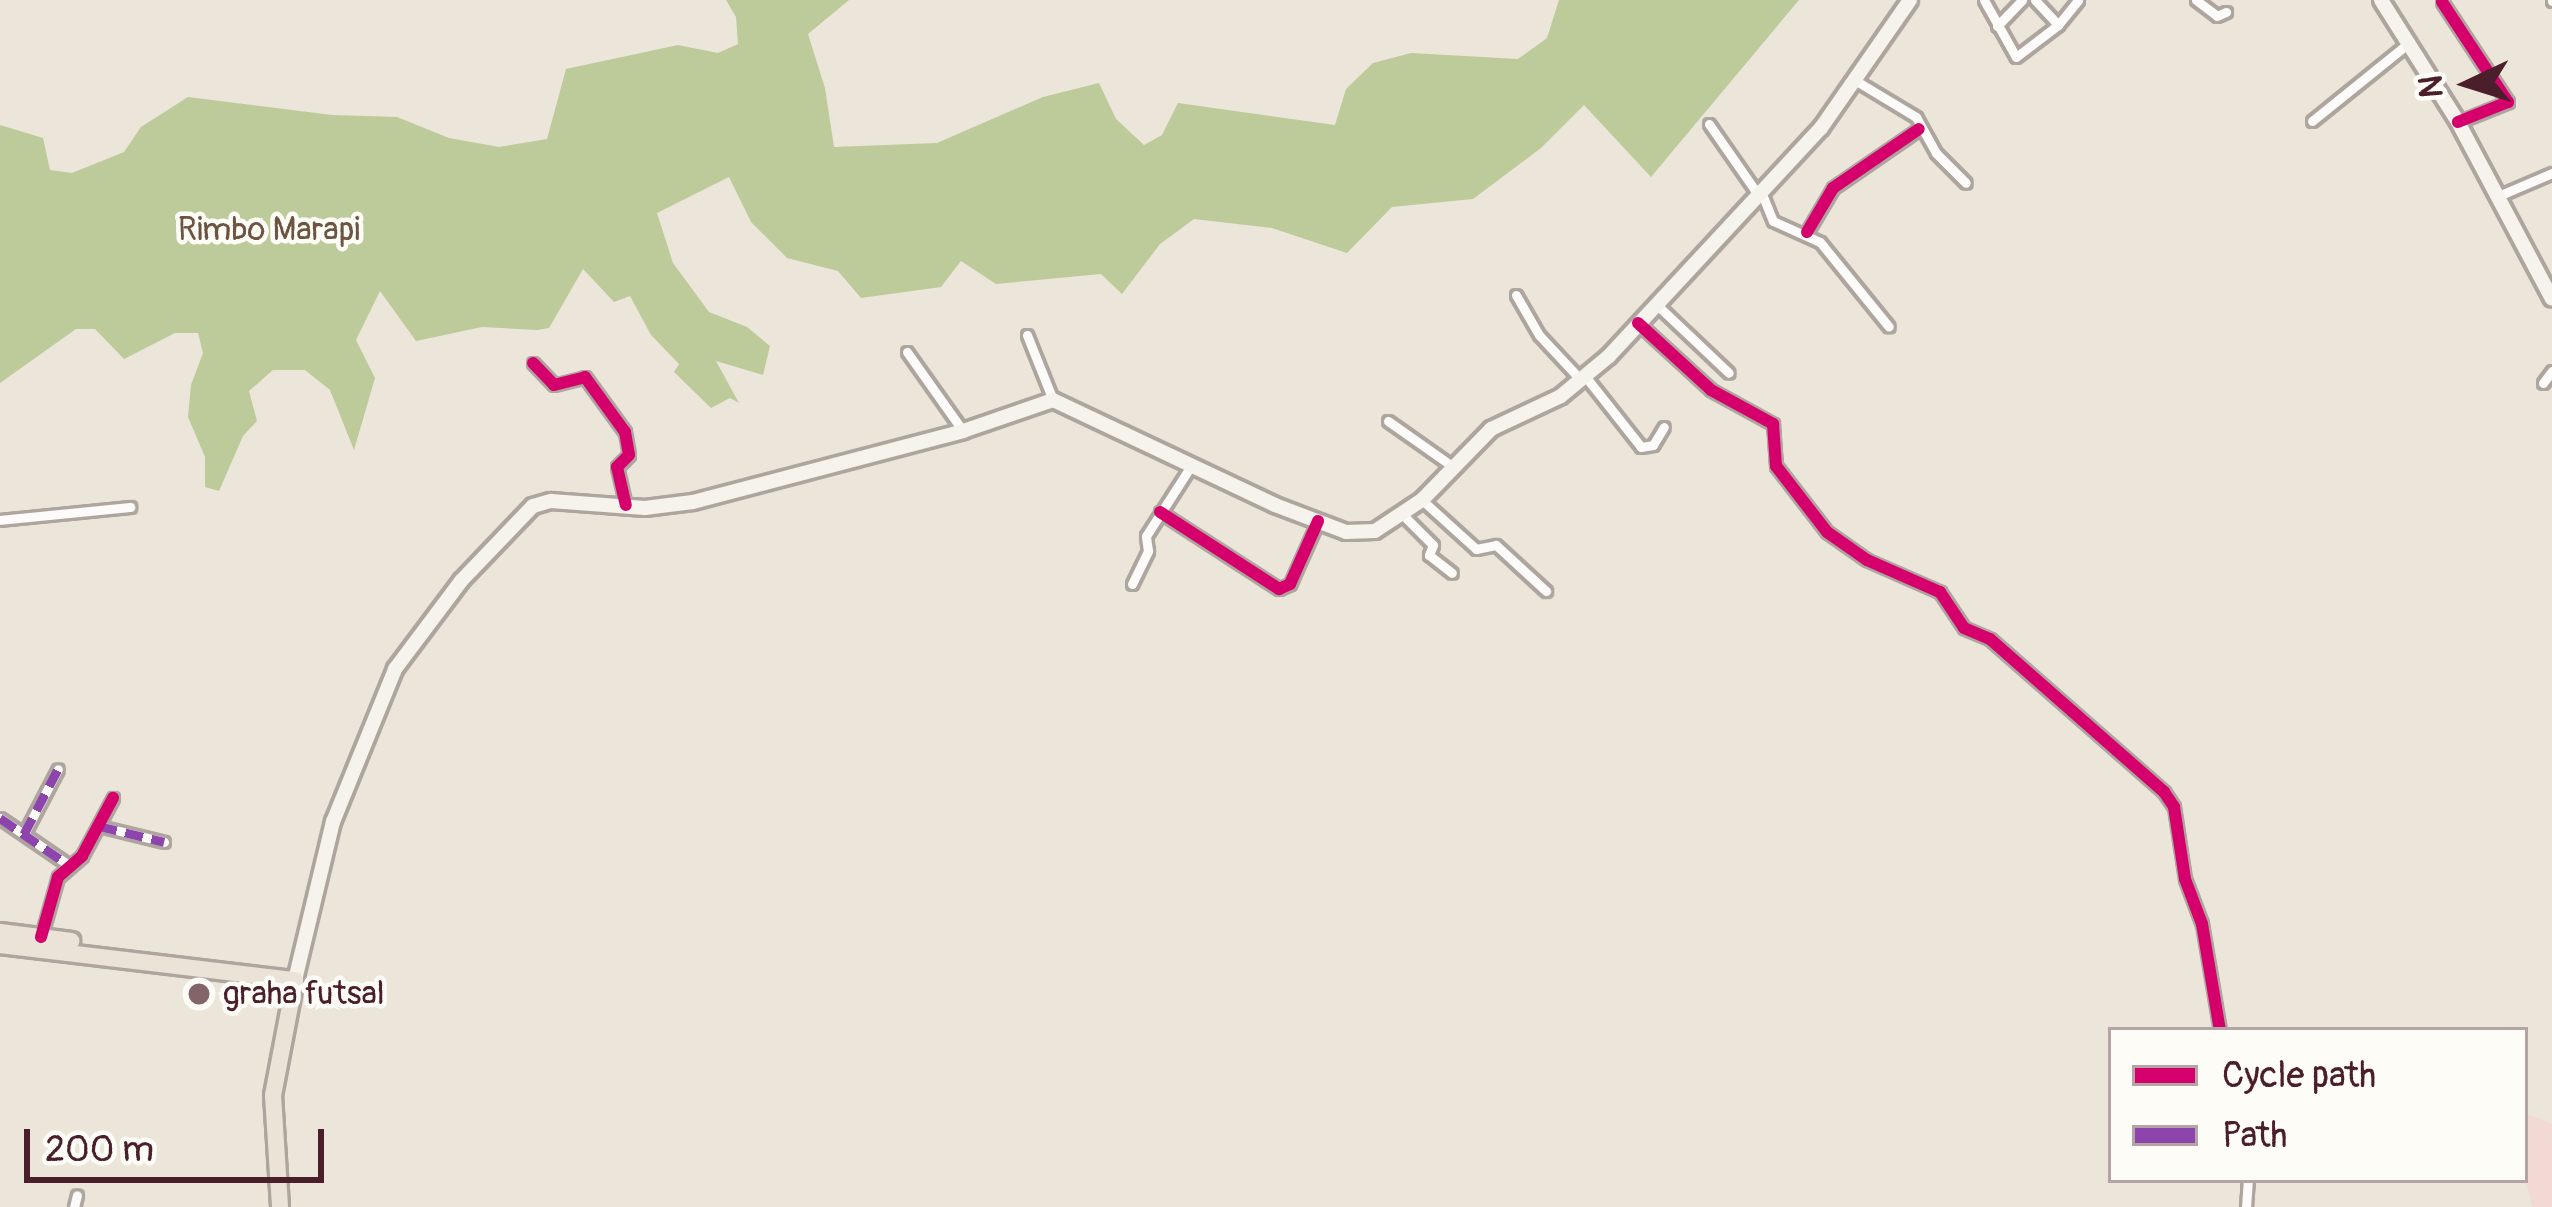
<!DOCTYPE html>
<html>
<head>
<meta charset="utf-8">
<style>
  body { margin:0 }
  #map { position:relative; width:2552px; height:1207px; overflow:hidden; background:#ece5d9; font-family:Pangolin,sans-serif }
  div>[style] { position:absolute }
  .built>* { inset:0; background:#f2d9d3 }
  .forest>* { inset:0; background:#bdca9a }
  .roads { filter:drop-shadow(3px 0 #aea59f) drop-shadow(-3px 0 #aea59f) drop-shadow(0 3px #aea59f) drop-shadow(0 -3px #aea59f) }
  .street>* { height:9px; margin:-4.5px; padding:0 4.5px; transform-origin:4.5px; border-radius:4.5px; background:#fcfbf9 }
  .secondary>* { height:14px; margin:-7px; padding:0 7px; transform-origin:7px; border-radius:7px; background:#f6f2ec }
  .highway>* { height:16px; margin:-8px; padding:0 8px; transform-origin:8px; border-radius:8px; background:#ece3d8 }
  .quiet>* { height:9px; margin-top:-4.5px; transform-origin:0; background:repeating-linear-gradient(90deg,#8e44ad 0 18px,transparent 0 27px) }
  .cycleway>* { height:12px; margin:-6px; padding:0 6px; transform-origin:6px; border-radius:6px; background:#d6006c }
  .dots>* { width:33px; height:33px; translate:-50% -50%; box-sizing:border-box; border:6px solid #fdfcf7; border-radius:50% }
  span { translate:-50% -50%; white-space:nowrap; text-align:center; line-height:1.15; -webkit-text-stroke:9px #fdfcf7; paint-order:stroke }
  .park-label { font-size:33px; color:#6d5441 }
  .poi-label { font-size:33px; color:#4a1f2b }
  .left { translate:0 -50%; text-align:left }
  .legend { position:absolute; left:2108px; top:1027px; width:420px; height:156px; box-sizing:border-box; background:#fdfcf7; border:3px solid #b5a4a5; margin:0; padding:15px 21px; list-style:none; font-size:36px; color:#4a1f2b }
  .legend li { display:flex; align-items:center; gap:24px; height:60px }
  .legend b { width:60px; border:3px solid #b5a4a5 }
  .north { position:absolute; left:2408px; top:24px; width:120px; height:120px; -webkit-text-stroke:9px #fdfcf7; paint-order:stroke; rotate:266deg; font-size:33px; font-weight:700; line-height:48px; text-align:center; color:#4a1f2b }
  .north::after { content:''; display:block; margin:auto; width:42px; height:54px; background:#4a1f2b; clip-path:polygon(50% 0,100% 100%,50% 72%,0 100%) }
  .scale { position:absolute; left:24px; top:1129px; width:300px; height:54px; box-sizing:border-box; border:6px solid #4a1f2b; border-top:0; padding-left:15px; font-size:36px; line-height:42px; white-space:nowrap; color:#4a1f2b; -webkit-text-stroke:9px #fdfcf7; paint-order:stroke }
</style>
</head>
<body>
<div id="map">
  <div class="built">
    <div style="clip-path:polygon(2525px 1113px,2552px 1124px,2552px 1207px,2532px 1207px,2525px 1175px)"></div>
  </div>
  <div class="forest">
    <div style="clip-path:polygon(726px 0,849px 0,808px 34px,825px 88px,834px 147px,937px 143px,1043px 97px,1099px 83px,1116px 119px,1144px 145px,1162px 135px,1178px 103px,1335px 125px,1346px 89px,1373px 63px,1411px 53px,1518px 59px,1547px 38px,1559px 0,1799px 0,1651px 177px,1584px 105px,1541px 148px,1473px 199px,1392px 207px,1347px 253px,1272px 228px,1194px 219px,1160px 244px,1122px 294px,1101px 274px,996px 284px,961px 261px,941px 287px,861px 298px,838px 271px,787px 258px,751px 222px,729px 177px,657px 213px,673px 263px,709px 312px,747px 327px,770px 346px,763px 375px,716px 361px,739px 403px,730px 398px,711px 408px,674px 372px,679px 364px,651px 335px,630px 296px,614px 302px,583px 269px,549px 328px,537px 330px,482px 327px,416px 341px,380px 291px,356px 340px,375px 378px,354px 450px,330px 390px,305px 370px,273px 370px,249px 391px,257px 421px,243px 436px,219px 491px,205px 487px,205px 457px,188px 417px,191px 385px,203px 353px,198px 333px,175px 333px,124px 359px,95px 329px,76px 329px,0 383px,0 125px,43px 138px,50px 170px,72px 173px,124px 152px,141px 127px,188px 97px,332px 115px,397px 117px,449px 138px,499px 147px,547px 139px,566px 69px,678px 45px,718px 53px,738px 44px,736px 17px)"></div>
  </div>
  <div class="roads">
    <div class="street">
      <div style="left:1984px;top:0;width:65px;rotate:60.7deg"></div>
      <div style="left:2016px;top:57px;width:53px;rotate:-37.3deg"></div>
      <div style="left:2058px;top:25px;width:32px;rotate:-51deg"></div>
      <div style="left:2035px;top:0;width:34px;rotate:47deg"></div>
      <div style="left:2196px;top:0;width:26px;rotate:37deg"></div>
      <div style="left:2217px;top:16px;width:10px;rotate:-24deg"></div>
      <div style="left:2552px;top:0;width:1px;rotate:90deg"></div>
      <div style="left:2442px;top:2px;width:120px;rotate:56.6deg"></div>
      <div style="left:2508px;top:102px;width:54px;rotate:158.2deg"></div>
      <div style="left:1997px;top:26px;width:36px;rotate:-46deg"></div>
      <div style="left:1858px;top:82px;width:68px;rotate:31.1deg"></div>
      <div style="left:1916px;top:117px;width:41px;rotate:60.9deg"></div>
      <div style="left:1936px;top:153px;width:42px;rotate:45deg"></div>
      <div style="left:2312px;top:121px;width:126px;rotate:-38.9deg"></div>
      <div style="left:1709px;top:124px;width:88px;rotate:55.2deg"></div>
      <div style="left:1762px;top:194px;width:29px;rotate:68deg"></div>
      <div style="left:1773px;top:221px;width:51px;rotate:24.1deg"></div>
      <div style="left:1820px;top:242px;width:109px;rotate:50.9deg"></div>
      <div style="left:2498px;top:196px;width:59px;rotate:-23.1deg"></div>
      <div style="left:1807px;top:232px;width:51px;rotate:-59.4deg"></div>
      <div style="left:1833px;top:188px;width:104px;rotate:-34.5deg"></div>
      <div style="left:1516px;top:295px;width:46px;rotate:60.1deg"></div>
      <div style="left:1539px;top:335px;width:60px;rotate:47deg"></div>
      <div style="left:1656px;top:304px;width:100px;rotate:43.4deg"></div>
      <div style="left:1638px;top:323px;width:99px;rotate:42.5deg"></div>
      <div style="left:1711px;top:390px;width:71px;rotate:28.7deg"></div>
      <div style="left:1773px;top:424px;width:42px;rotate:85.9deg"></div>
      <div style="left:1776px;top:466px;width:83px;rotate:52.3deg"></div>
      <div style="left:1827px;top:532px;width:49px;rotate:35deg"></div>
      <div style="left:1867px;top:560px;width:80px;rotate:23.7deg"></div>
      <div style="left:1940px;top:592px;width:43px;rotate:56.3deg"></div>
      <div style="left:1964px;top:628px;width:28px;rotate:23deg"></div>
      <div style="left:1990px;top:639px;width:232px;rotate:41.3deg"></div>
      <div style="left:2164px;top:792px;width:18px;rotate:56deg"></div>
      <div style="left:2174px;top:807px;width:73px;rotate:81.3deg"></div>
      <div style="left:2185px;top:879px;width:48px;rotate:69.3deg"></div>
      <div style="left:2202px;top:924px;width:108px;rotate:80.4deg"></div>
      <div style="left:1027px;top:335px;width:70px;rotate:68.2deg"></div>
      <div style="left:907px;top:352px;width:97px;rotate:54.7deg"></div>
      <div style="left:533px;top:363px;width:30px;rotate:46deg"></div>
      <div style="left:554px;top:385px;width:32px;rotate:-14deg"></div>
      <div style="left:585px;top:377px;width:68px;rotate:54deg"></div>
      <div style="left:625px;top:432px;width:23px;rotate:80deg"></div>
      <div style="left:629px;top:455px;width:17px;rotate:135deg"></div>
      <div style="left:617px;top:467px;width:39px;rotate:77deg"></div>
      <div style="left:1585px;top:376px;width:90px;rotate:51.7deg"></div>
      <div style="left:1641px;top:447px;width:12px;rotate:-9deg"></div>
      <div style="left:1653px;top:445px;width:21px;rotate:-59deg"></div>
      <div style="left:2543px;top:383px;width:15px;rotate:-53deg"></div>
      <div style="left:1388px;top:421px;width:78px;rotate:35.1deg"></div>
      <div style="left:1422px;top:500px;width:73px;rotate:42.2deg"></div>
      <div style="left:1476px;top:549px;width:20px;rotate:-11deg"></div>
      <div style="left:1496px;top:545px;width:68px;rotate:42.6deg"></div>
      <div style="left:1160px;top:512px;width:142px;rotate:32.9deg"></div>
      <div style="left:1279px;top:589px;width:12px;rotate:-24deg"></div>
      <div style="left:1290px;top:584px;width:69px;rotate:-66deg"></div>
      <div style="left:1403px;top:515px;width:42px;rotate:45deg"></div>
      <div style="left:1433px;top:545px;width:11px;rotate:112deg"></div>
      <div style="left:1429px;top:555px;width:29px;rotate:38deg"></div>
      <div style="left:0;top:520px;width:131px;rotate:-5.7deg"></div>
      <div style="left:1132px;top:584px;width:37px;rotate:-64deg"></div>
      <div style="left:1148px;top:551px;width:15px;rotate:-98deg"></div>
      <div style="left:1146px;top:536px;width:80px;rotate:-57.3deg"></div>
      <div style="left:0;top:818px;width:85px;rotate:34.4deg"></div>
      <div style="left:99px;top:826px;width:67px;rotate:13.8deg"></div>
      <div style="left:24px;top:834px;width:73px;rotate:-62.4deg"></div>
      <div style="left:41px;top:937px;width:62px;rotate:-74.2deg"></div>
      <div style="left:58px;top:877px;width:32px;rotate:-41deg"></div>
      <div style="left:82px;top:856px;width:66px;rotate:-61.9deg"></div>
      <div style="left:74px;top:1207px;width:12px;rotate:-76deg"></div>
      <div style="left:2246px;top:1207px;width:27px;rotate:-86deg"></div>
    </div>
    <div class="secondary">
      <div style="left:2381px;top:0;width:144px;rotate:57.7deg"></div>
      <div style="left:2458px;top:122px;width:200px;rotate:62deg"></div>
      <div style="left:295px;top:980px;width:163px;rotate:-76.5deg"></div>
      <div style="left:333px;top:822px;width:165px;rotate:-67.9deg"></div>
      <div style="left:395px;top:669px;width:110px;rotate:-53.1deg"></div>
      <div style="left:461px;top:581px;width:104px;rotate:-46.2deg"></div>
      <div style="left:533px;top:506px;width:19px;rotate:-16deg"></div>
      <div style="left:551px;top:501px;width:94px;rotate:4.3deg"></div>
      <div style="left:645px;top:508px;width:48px;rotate:-7.1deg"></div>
      <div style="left:693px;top:502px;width:279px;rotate:-14.7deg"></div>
      <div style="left:963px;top:431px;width:95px;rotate:-19deg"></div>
      <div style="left:1053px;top:400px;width:246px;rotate:25.3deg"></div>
      <div style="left:1275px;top:505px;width:76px;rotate:20.8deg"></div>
      <div style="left:1346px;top:532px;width:29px;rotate:-2deg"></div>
      <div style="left:1375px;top:531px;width:56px;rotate:-33.4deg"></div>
      <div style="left:1422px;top:500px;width:99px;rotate:-45.8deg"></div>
      <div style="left:1491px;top:429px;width:77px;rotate:-25.2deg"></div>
      <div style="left:1561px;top:396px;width:62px;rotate:-39.8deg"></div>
      <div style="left:1609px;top:356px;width:311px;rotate:-47.1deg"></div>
      <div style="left:1821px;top:128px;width:156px;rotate:-55.2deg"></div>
    </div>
    <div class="highway">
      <div style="left:0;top:932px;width:72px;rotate:7.2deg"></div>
      <div style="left:0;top:945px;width:297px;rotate:6.8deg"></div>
      <div style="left:295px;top:980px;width:117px;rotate:100.8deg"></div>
      <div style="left:273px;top:1095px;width:112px;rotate:86.4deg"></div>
    </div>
  </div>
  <div class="quiet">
    <div style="left:0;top:818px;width:85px;rotate:34.4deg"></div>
    <div style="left:99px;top:826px;width:67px;rotate:13.8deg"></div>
    <div style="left:24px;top:834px;width:73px;rotate:-62.4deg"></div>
  </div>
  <div class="cycleway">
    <div style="left:2442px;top:2px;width:120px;rotate:56.6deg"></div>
    <div style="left:2508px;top:102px;width:54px;rotate:158.2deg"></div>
    <div style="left:1807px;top:232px;width:51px;rotate:-59.4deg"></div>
    <div style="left:1833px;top:188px;width:104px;rotate:-34.5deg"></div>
    <div style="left:1638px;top:323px;width:99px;rotate:42.5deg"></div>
    <div style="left:1711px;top:390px;width:71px;rotate:28.7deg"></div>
    <div style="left:1773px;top:424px;width:42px;rotate:85.9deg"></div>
    <div style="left:1776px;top:466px;width:83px;rotate:52.3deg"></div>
    <div style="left:1827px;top:532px;width:49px;rotate:35deg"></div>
    <div style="left:1867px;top:560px;width:80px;rotate:23.7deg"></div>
    <div style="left:1940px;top:592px;width:43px;rotate:56.3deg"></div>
    <div style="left:1964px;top:628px;width:28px;rotate:23deg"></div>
    <div style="left:1990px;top:639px;width:232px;rotate:41.3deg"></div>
    <div style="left:2164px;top:792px;width:18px;rotate:56deg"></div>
    <div style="left:2174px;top:807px;width:73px;rotate:81.3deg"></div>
    <div style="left:2185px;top:879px;width:48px;rotate:69.3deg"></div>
    <div style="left:2202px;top:924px;width:108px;rotate:80.4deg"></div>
    <div style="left:533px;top:363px;width:30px;rotate:46deg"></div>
    <div style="left:554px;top:385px;width:32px;rotate:-14deg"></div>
    <div style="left:585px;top:377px;width:68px;rotate:54deg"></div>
    <div style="left:625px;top:432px;width:23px;rotate:80deg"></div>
    <div style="left:629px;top:455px;width:17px;rotate:135deg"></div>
    <div style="left:617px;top:467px;width:39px;rotate:77deg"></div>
    <div style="left:1160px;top:512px;width:142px;rotate:32.9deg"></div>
    <div style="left:1279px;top:589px;width:12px;rotate:-24deg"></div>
    <div style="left:1290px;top:584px;width:69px;rotate:-66deg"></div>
    <div style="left:41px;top:937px;width:62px;rotate:-74.2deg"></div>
    <div style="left:58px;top:877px;width:32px;rotate:-41deg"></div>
    <div style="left:82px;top:856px;width:66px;rotate:-61.9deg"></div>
  </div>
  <div class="dots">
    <div style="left:199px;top:994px;background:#836468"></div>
  </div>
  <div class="park-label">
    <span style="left:269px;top:230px">Rimbo Marapi</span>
  </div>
  <div class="poi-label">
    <span class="left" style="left:223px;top:994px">graha futsal</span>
  </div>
  <ul class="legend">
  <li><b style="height:15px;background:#d6006c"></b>Cycle path</li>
  <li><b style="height:15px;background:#8e44ad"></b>Path</li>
  </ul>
  <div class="north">N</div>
  <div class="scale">200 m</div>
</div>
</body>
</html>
